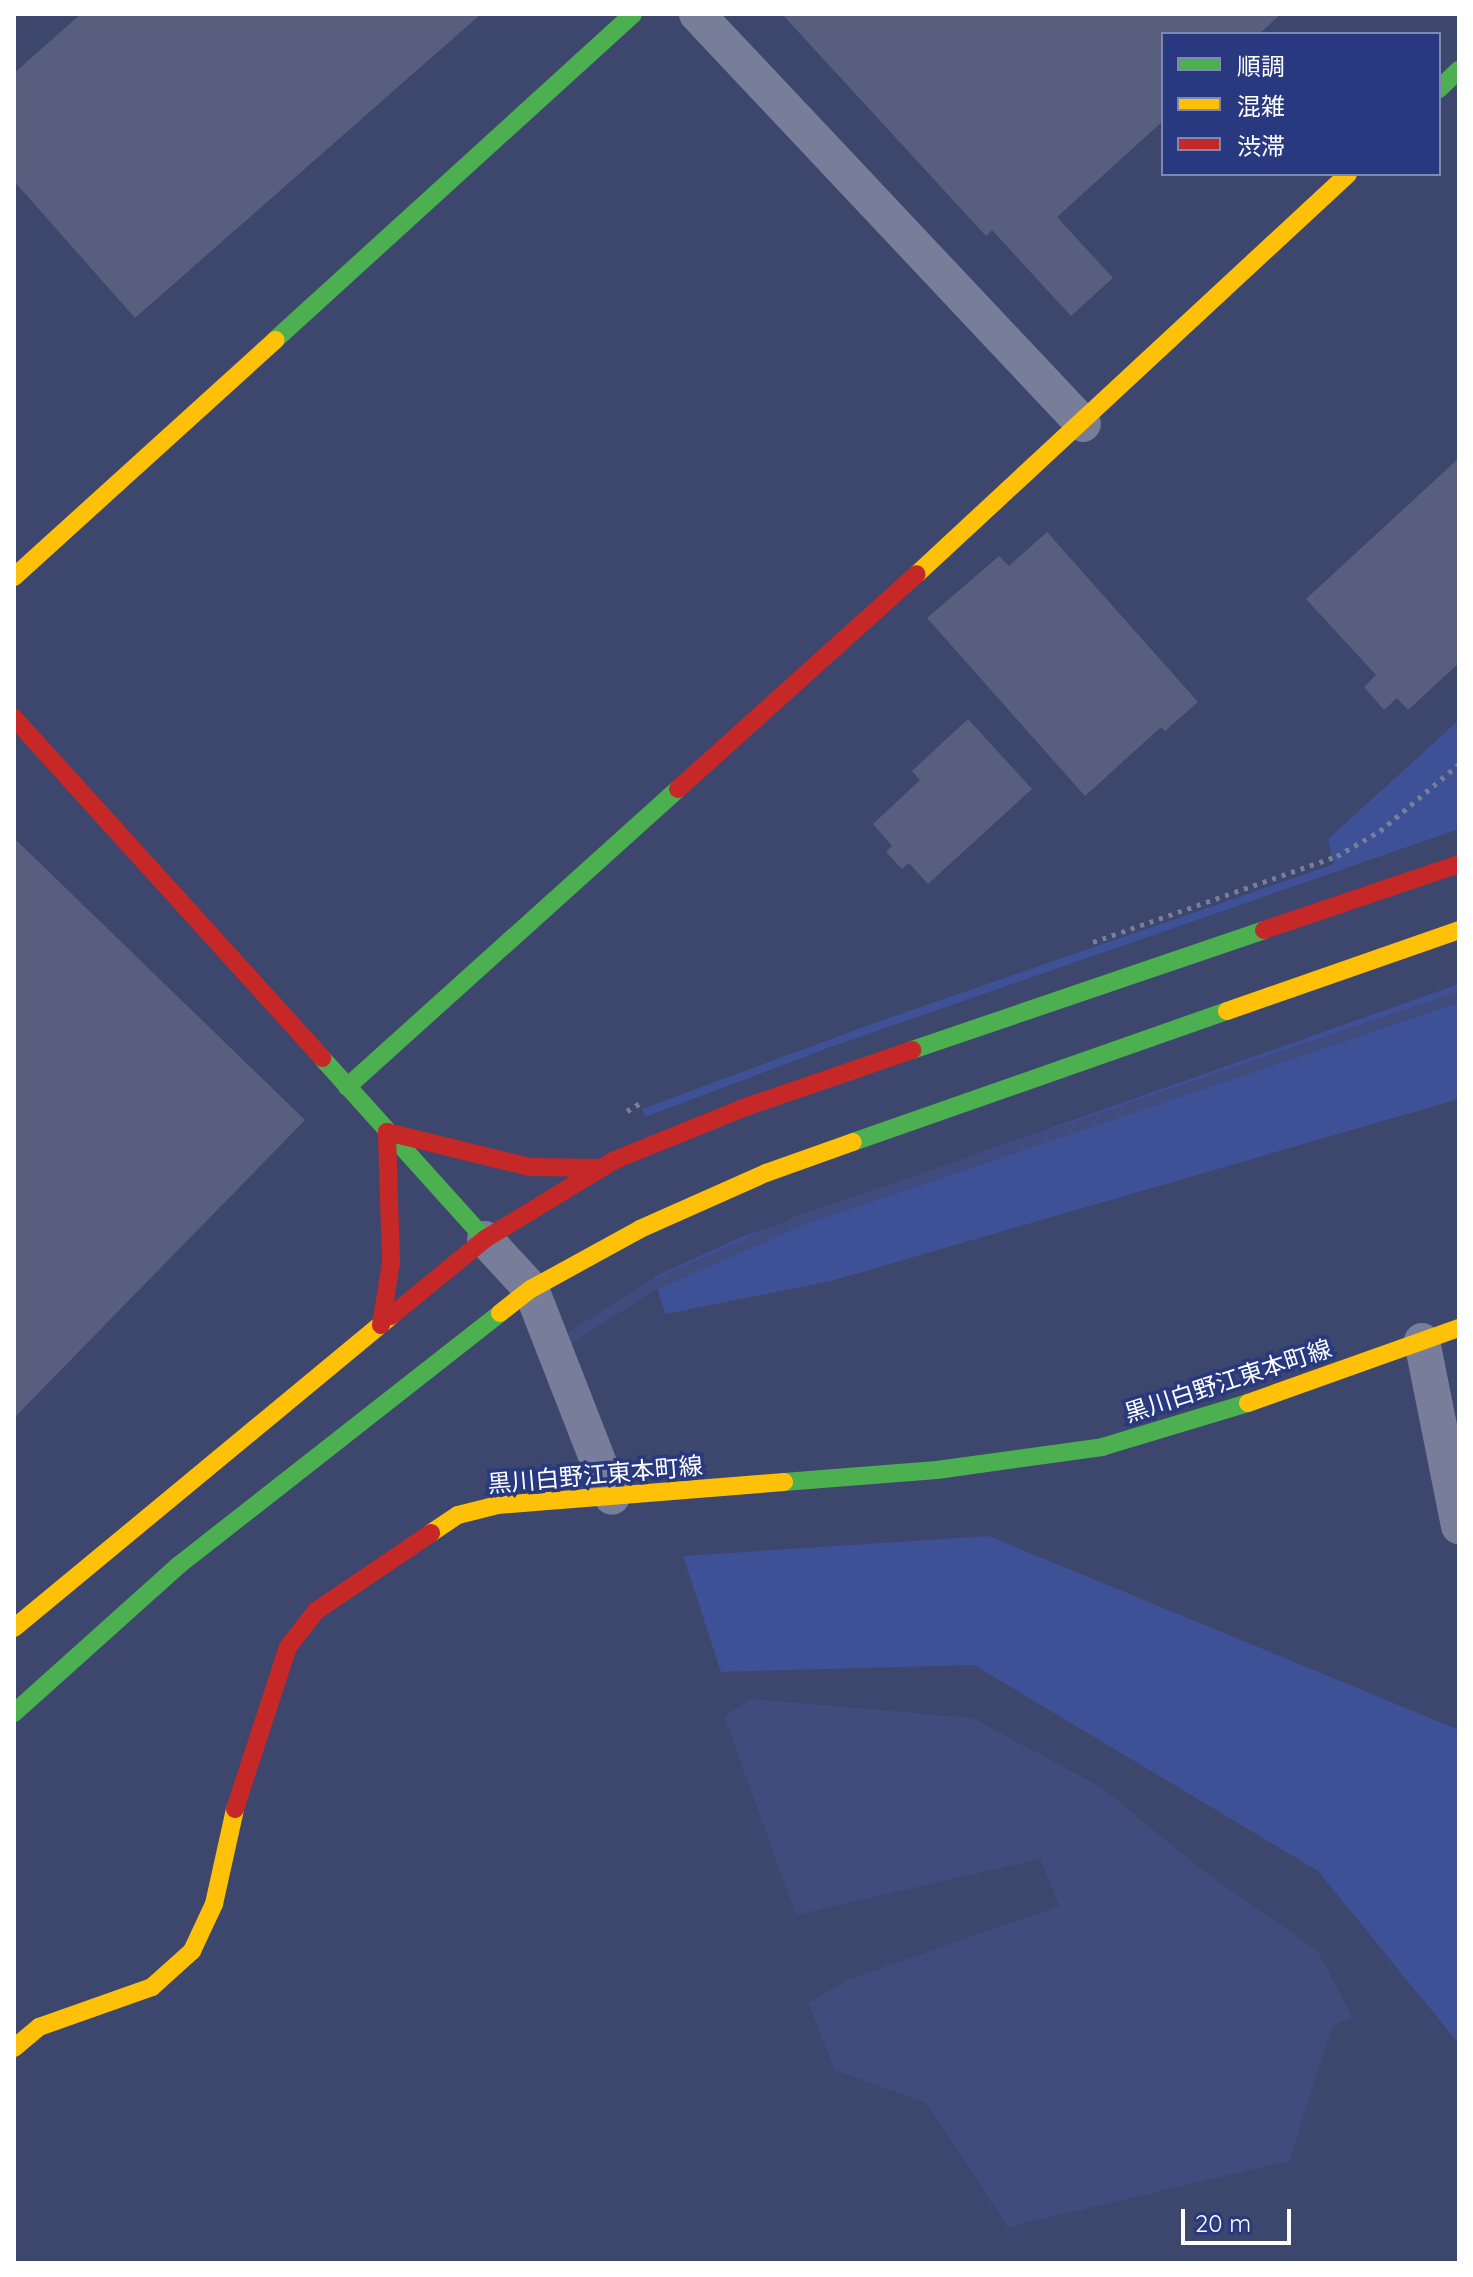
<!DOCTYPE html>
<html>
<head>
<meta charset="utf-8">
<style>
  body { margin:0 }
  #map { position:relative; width:1473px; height:2277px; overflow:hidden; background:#3d466c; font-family:Quicksand,"Noto Sans JP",sans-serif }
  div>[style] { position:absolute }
  .green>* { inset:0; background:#3e5096 }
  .water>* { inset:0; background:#404b7e }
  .stream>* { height:11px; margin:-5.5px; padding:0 5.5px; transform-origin:5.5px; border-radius:5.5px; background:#404b7e }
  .building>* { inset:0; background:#585f7e }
  .path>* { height:5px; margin-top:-2.5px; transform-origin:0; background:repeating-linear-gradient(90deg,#787e9a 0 4px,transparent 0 10px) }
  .street>* { height:36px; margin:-18px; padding:0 18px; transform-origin:18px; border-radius:18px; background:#787e9a }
  .fast>* { height:18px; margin:-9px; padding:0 9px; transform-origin:9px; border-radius:9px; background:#4caf50 }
  .slow>* { height:18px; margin:-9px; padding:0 9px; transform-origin:9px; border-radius:9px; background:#ffc107 }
  .jam>* { height:18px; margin:-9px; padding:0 9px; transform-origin:9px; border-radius:9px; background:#c62828 }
  span { translate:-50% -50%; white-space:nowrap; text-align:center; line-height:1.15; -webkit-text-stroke:7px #293980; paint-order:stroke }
  .street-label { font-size:24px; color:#fff }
  .frame { position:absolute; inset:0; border:16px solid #fff; pointer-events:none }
  .legend { position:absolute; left:1161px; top:32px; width:280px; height:144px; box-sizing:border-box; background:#293980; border:2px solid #7f88b3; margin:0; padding:10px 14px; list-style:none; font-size:24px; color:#fff }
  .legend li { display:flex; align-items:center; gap:16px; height:40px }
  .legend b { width:40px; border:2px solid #7f88b3 }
  .scale { position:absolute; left:1181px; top:2209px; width:110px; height:36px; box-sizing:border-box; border:4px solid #fff; border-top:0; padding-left:10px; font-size:24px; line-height:28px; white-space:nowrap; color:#fff; -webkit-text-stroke:6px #293980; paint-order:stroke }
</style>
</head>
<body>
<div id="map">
  <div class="green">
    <div style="clip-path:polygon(1459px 720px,1459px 829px,828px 1048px,645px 1117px,642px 1109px,877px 1022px,1334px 864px,1328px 839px)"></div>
    <div style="clip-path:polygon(1459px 984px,1459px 1099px,831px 1281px,665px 1314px,654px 1277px,739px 1238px)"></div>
    <div style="clip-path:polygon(989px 1536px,1459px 1730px,1459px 2044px,1318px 1871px,974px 1665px,721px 1672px,683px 1556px)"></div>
  </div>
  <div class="water">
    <div style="clip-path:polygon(752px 1699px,973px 1718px,1101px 1787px,1205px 1872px,1318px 1951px,1352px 2017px,1332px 2027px,1289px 2161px,1008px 2227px,926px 2103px,835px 2070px,808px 2003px,847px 1980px,1059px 1906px,1040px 1859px,796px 1915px,724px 1716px)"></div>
  </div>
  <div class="stream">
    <div style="left:570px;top:1337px;width:95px;rotate:-32.5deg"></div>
    <div style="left:650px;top:1286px;width:166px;rotate:-23.8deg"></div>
    <div style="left:802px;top:1219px;width:694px;rotate:-18.75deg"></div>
  </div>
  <div class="building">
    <div style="clip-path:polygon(81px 14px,481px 14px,135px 318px,14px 181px,14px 73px)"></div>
    <div style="clip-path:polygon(782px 14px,1281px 14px,1259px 34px,1163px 34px,1163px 121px,1057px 217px,1113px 278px,1071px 316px,992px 230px,986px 236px)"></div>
    <div style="clip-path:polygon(1459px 458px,1459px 663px,1408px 710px,1397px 698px,1384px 710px,1364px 687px,1376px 675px,1306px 599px)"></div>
    <div style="clip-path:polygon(1047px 532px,1198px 702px,1165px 731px,1161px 727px,1085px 796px,927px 618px,999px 556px,1009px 566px)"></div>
    <div style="clip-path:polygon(968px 719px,1032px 789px,928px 884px,909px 863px,902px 869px,886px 852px,892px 846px,873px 824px,920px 780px,912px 771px)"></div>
    <div style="clip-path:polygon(14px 838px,305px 1120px,14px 1418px)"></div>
  </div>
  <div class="path">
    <div style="left:1093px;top:942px;width:259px;rotate:-19.4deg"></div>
    <div style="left:1337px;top:856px;width:50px;rotate:-30.2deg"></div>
    <div style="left:1380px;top:831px;width:104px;rotate:-40.3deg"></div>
    <div style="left:627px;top:1111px;width:17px;rotate:-31deg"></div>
  </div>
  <div class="street">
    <div style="left:697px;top:14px;width:563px;rotate:46.73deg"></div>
    <div style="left:485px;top:1239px;width:68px;rotate:47.4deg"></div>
    <div style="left:531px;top:1289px;width:223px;rotate:68.7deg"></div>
    <div style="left:1422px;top:1341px;width:189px;rotate:78.7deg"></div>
  </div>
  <div class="fast">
    <div style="left:1439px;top:89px;width:28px;rotate:-44deg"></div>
    <div style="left:275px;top:340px;width:484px;rotate:-42.3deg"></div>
    <div style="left:912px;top:1050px;width:372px;rotate:-18.8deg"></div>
    <div style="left:322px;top:1058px;width:244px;rotate:48deg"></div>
    <div style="left:347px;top:1087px;width:445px;rotate:-42deg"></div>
    <div style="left:853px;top:1142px;width:396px;rotate:-19.3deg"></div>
    <div style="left:784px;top:1482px;width:153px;rotate:-4.5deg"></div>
    <div style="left:937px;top:1470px;width:167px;rotate:-7.9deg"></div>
    <div style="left:1102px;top:1447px;width:152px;rotate:-16.8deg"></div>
    <div style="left:14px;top:1713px;width:222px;rotate:-41.9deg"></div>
    <div style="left:179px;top:1565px;width:408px;rotate:-38.1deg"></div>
  </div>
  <div class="slow">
    <div style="left:917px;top:574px;width:588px;rotate:-42.86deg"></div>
    <div style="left:14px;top:577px;width:353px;rotate:-42.2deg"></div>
    <div style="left:1227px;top:1011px;width:246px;rotate:-19.2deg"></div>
    <div style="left:500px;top:1313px;width:39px;rotate:-38deg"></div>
    <div style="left:531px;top:1289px;width:124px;rotate:-28.8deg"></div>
    <div style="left:640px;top:1229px;width:138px;rotate:-24deg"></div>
    <div style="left:766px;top:1173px;width:92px;rotate:-19.6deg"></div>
    <div style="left:1248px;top:1403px;width:224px;rotate:-19.6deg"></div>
    <div style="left:431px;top:1533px;width:32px;rotate:-34deg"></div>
    <div style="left:458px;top:1515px;width:41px;rotate:-14deg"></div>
    <div style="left:498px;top:1505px;width:287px;rotate:-4.6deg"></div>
    <div style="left:14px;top:1628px;width:489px;rotate:-39.6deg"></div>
    <div style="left:14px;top:2048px;width:33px;rotate:-40deg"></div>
    <div style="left:39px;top:2027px;width:120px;rotate:-19.5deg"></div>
    <div style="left:152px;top:1987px;width:54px;rotate:-42deg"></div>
    <div style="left:192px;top:1951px;width:52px;rotate:-64.9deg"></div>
    <div style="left:214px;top:1904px;width:97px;rotate:-77.5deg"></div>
  </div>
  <div class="jam">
    <div style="left:14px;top:718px;width:459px;rotate:47.8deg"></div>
    <div style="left:678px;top:789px;width:321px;rotate:-42deg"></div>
    <div style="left:1264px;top:930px;width:206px;rotate:-18.7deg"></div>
    <div style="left:391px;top:1316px;width:122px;rotate:-39.3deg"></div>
    <div style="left:485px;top:1239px;width:152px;rotate:-31.3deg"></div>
    <div style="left:615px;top:1160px;width:138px;rotate:-22.1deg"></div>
    <div style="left:743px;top:1108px;width:179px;rotate:-18.9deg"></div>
    <div style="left:381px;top:1325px;width:64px;rotate:-81deg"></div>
    <div style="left:391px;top:1262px;width:130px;rotate:-91.8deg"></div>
    <div style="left:387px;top:1132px;width:146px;rotate:13.8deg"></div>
    <div style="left:529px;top:1167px;width:73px;rotate:0.8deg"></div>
    <div style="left:235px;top:1809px;width:170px;rotate:-71.9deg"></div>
    <div style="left:288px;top:1647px;width:46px;rotate:-52.1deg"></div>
    <div style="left:316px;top:1611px;width:139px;rotate:-34.1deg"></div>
  </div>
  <div class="street-label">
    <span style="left:1228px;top:1381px;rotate:-18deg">黒川白野江東本町線</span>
    <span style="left:595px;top:1475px;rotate:-5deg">黒川白野江東本町線</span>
  </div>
  <div class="frame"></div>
  <ul class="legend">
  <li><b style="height:10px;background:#4caf50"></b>順調</li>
  <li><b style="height:10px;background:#ffc107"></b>混雑</li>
  <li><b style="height:10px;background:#c62828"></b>渋滞</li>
  </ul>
  <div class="scale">20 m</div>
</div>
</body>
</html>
